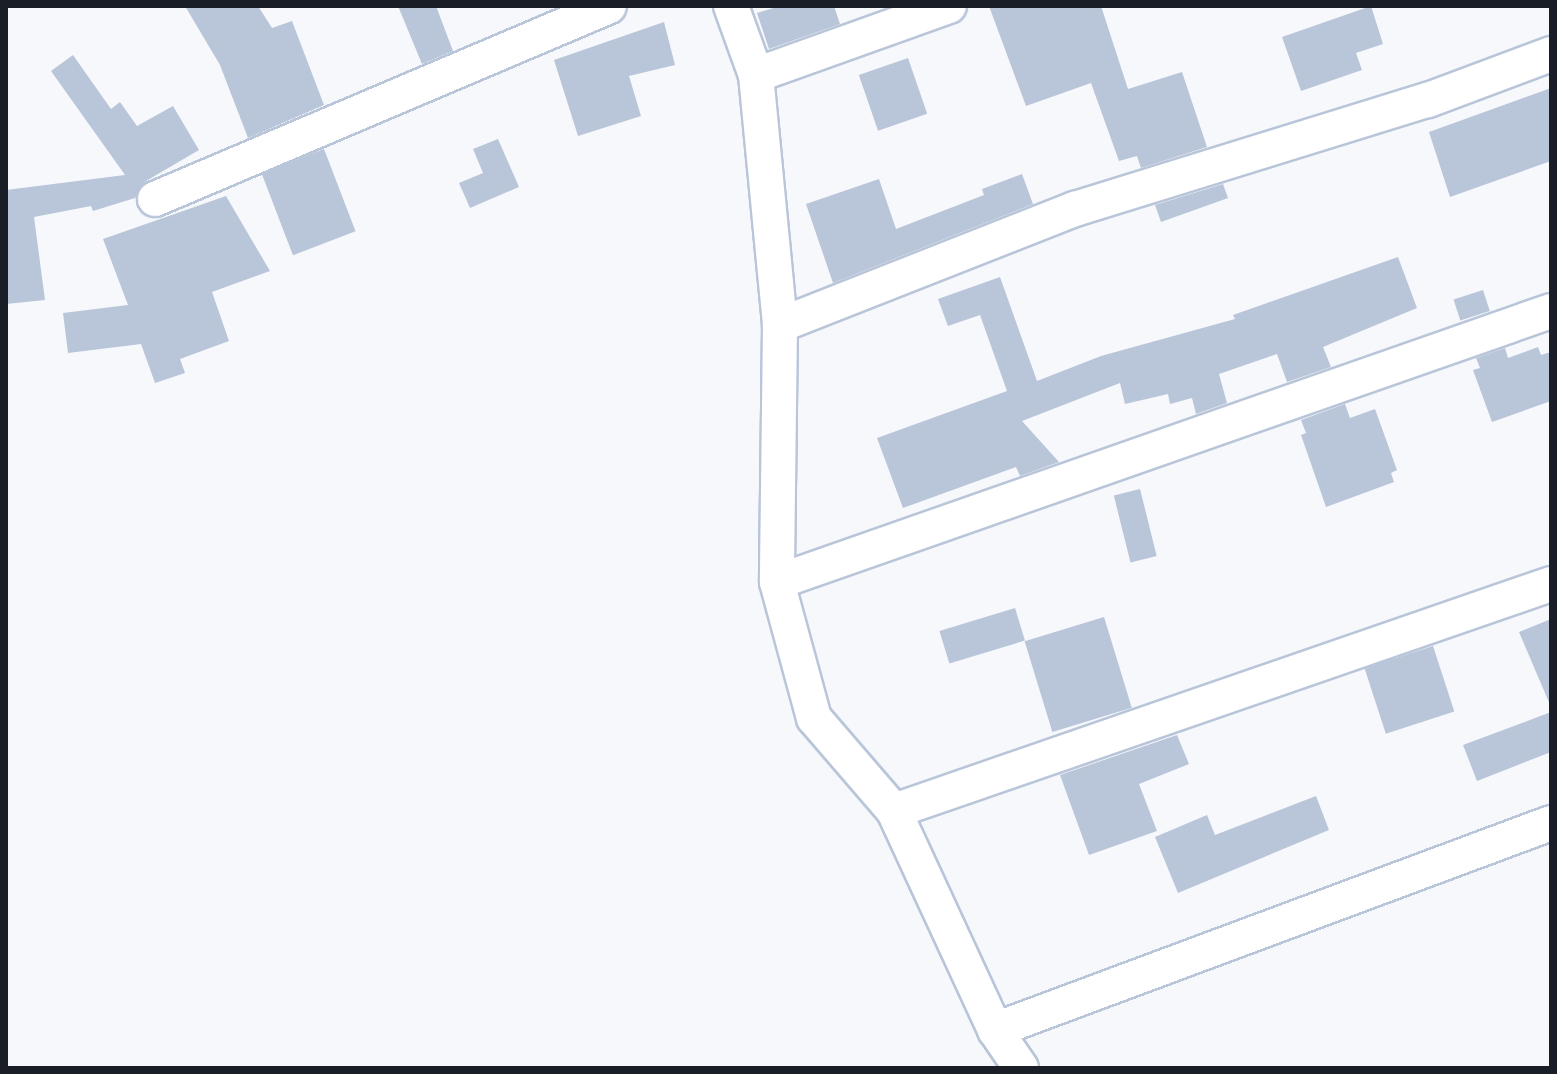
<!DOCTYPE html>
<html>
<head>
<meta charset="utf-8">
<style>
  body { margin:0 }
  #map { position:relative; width:1557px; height:1074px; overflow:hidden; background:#f6f8fc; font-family:Commissioner,sans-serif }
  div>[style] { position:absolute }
  .building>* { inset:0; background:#b9c5d9; transform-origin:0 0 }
  .roads { filter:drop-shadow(2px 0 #b9c5d9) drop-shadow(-2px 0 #b9c5d9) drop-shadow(0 2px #b9c5d9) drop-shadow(0 -2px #b9c5d9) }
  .street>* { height:34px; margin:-17px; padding:0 17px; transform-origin:17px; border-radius:17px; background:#fff }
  span { translate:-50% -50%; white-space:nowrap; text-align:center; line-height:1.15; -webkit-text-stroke:6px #f6f8fc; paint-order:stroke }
  .frame { position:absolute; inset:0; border:8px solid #1a1e26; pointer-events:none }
</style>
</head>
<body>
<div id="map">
  <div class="building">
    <div style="clip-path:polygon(185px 6px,258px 6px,272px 28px,292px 21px,324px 105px,248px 138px,220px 65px)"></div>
    <div style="clip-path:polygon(398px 6px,436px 6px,453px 51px,422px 64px)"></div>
    <div style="clip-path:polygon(780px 6px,834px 6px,840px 24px,769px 49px,757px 13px)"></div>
    <div style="clip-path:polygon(989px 6px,1101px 6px,1128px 89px,1182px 72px,1207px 147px,1141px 168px,1137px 156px,1119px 161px,1091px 83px,1026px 106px)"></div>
    <div style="clip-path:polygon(1371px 6px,1383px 44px,1356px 53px,1362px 70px,1301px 91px,1282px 37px)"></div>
    <div style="clip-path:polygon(664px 22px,675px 65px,629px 76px,641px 116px,578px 136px,554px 60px)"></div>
    <div style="clip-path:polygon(73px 55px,111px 109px,120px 102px,137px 126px,173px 106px,199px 150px,146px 181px,135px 198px,93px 211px,91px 206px,34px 217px,45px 300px,6px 304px,6px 190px,125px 175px,51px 71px)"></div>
    <div style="left:908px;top:58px;width:59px;height:52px;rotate:71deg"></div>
    <div style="clip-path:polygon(1551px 88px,1551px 161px,1450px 197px,1429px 132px)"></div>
    <div style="clip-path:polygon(498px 139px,519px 187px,470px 208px,459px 183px,483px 173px,473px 149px)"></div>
    <div style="left:324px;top:149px;width:88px;height:67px;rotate:69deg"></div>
    <div style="clip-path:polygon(1022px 174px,1033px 204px,833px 283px,806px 204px,879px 179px,896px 229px,984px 195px,982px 189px)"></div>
    <div style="clip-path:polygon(1223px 184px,1228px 198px,1161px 222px,1155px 205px)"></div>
    <div style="clip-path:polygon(226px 196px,270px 271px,212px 292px,229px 341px,180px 359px,185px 373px,155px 383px,141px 344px,68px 353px,63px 313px,128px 305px,103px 239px)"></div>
    <div style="clip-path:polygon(1398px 257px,1417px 308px,1323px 347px,1331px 367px,1287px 382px,1277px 354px,1219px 374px,1227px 403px,1196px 414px,1192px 398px,1170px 404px,1168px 394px,1125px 404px,1120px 383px,1022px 421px,1059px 462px,1020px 476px,1016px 467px,903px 508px,877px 438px,1007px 391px,980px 315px,948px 326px,938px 299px,1000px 277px,1037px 381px,1101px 356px,1235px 319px,1233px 315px)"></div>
    <div style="left:1483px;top:290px;width:22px;height:31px;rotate:72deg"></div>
    <div style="clip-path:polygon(1538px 347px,1541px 355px,1551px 352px,1551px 401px,1492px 422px,1473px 370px,1480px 368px,1476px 358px,1505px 348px,1508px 358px)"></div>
    <div style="clip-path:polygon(1345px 404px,1350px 418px,1375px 409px,1397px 470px,1391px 473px,1394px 482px,1326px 507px,1301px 435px,1306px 433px,1301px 420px)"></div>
    <div style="left:1140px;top:489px;width:69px;height:27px;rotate:76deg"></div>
    <div style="left:1015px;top:608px;width:34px;height:79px;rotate:73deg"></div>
    <div style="left:1104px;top:617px;width:95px;height:83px;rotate:73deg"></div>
    <div style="clip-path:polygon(1551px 619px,1551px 707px,1519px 632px)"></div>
    <div style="left:1433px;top:646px;width:69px;height:72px;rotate:72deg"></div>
    <div style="clip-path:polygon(1551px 712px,1551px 752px,1477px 781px,1463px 745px)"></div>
    <div style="clip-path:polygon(1177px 735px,1189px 764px,1139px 784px,1157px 831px,1089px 855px,1060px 775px)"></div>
    <div style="clip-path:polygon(1316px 796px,1329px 830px,1178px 893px,1155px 837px,1207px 815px,1215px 835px)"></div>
  </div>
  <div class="roads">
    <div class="street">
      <div style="left:731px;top:6px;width:73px;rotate:70.1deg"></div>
      <div style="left:756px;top:75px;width:251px;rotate:84.5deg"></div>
      <div style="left:780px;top:325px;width:257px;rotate:90.7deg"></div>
      <div style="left:777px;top:582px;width:141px;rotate:74.8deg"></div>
      <div style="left:814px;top:718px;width:123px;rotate:49.3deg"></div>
      <div style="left:894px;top:811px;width:241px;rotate:65.2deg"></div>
      <div style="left:995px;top:1030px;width:46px;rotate:55.6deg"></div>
      <div style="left:756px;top:75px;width:205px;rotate:-19.7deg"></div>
      <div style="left:155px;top:199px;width:493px;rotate:-23deg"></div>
      <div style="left:780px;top:325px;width:317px;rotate:-21.5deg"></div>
      <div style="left:1075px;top:209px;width:369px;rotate:-17.2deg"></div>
      <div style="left:1428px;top:100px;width:131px;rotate:-20.5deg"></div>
      <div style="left:777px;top:582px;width:820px;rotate:-19.3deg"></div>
      <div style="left:894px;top:811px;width:695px;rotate:-19.06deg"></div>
      <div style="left:995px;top:1030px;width:593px;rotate:-20.42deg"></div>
    </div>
  </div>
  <div class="frame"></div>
</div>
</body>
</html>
